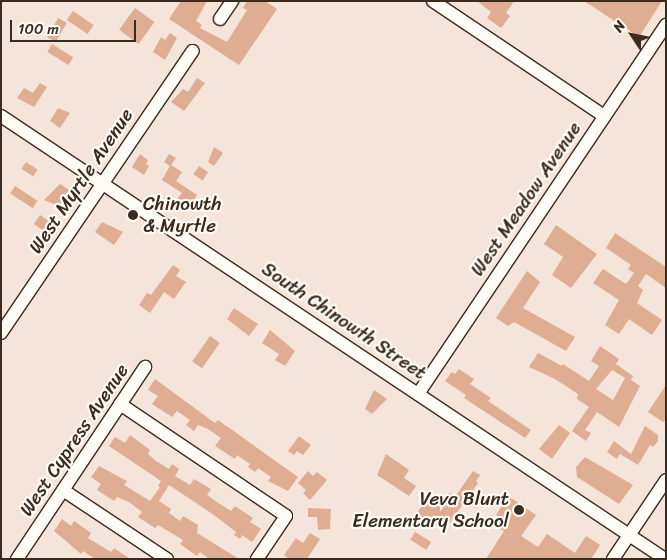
<!DOCTYPE html>
<html>
<head>
<meta charset="utf-8">
<style>
  body { margin:0 }
  #map { position:relative; width:667px; height:560px; overflow:hidden; background:#f4e4d9; font-family:Sriracha,sans-serif }
  div>[style] { position:absolute }
  .building>* { inset:0; background:#dfad92; transform-origin:0 0 }
  .roads { filter:drop-shadow(1px 0 #3b2a1e) drop-shadow(-1px 0 #3b2a1e) drop-shadow(0 1px #3b2a1e) drop-shadow(0 -1px #3b2a1e) }
  .minor>* { height:12px; margin:-6px; padding:0 6px; transform-origin:6px; border-radius:6px; background:#fdfcf7 }
  .dots>* { width:14px; height:14px; translate:-50% -50%; box-sizing:border-box; border:2px solid #fdfcf7; border-radius:50% }
  span { translate:-50% -50%; white-space:nowrap; text-align:center; line-height:1.15; -webkit-text-stroke:4.5px #fdfcf7; paint-order:stroke }
  .street-label { font-size:19px; color:#3b2a1e }
  .poi-label { font-size:19px; color:#3b2a1e }
  .left { translate:0 -50%; text-align:left }
  .right { translate:-100% -50%; text-align:right }
  .frame { position:absolute; inset:0; border:2px solid #3b2a1e; pointer-events:none }
  .north { position:absolute; left:607px; top:10px; width:50px; height:50px; -webkit-text-stroke:4px #fdfcf7; paint-order:stroke; rotate:304deg; font-size:14px; font-weight:700; line-height:20px; text-align:center; color:#3b2a1e }
  .north::after { content:''; display:block; margin:auto; width:18px; height:22px; background:#3b2a1e; clip-path:polygon(50% 0,100% 100%,50% 72%,0 100%) }
  .scale { position:absolute; left:10px; top:20px; width:126px; height:22px; box-sizing:border-box; border:2px solid #3b2a1e; border-top:0; padding-left:6px; font-size:15px; line-height:18px; white-space:nowrap; color:#3b2a1e; -webkit-text-stroke:4px #fdfcf7; paint-order:stroke }
</style>
</head>
<body>
<div id="map">
  <div class="building">
    <div style="clip-path:polygon(181px 1px,207px 1px,196px 21px,202px 25px,200px 28px,227px 42px,247px 10px,243px 8px,247px 1px,265px 1px,277px 9px,239px 65px,169px 19px)"></div>
    <div style="clip-path:polygon(477px 1px,514px 1px,506px 13px,510px 16px,501px 28px,487px 18px,491px 12px)"></div>
    <div style="clip-path:polygon(584px 1px,662px 1px,639px 37px)"></div>
    <div style="left:135px;top:8px;width:24px;height:27px;rotate:36deg"></div>
    <div style="left:73px;top:11px;width:25px;height:11px;rotate:34deg"></div>
    <div style="left:58px;top:18px;width:10px;height:22px;rotate:29deg"></div>
    <div style="clip-path:polygon(170px 33px,177px 38px,165px 60px,153px 52px,161px 37px,165px 40px)"></div>
    <div style="left:52px;top:44px;width:25px;height:9px;rotate:32deg"></div>
    <div style="clip-path:polygon(197px 78px,205px 83px,184px 111px,171px 102px,183px 89px,188px 92px)"></div>
    <div style="clip-path:polygon(40px 83px,47px 87px,34px 107px,17px 98px,24px 88px,33px 93px)"></div>
    <div style="clip-path:polygon(58px 108px,70px 113px,60px 128px,50px 121px)"></div>
    <div style="clip-path:polygon(214px 147px,223px 153px,214px 166px,208px 162px)"></div>
    <div style="clip-path:polygon(140px 154px,148px 160px,146px 164px,149px 166px,144px 175px,132px 167px)"></div>
    <div style="clip-path:polygon(169px 154px,176px 158px,171px 165px,182px 172px,176px 181px,197px 195px,188px 209px,177px 199px,182px 193px,162px 180px,170px 166px,164px 162px)"></div>
    <div style="left:26px;top:162px;width:14px;height:8px;rotate:34deg"></div>
    <div style="left:199px;top:166px;width:11px;height:10px;rotate:34deg"></div>
    <div style="clip-path:polygon(60px 184px,69px 190px,59px 206px,44px 200px)"></div>
    <div style="left:15px;top:186px;width:27px;height:9px;rotate:33deg"></div>
    <div style="left:40px;top:215px;width:11px;height:11px;rotate:34deg"></div>
    <div style="clip-path:polygon(102px 222px,123px 232px,114px 245px,95px 232px)"></div>
    <div style="clip-path:polygon(556px 225px,597px 254px,571px 288px,552px 275px,563px 257px,544px 244px)"></div>
    <div style="clip-path:polygon(615px 233px,666px 267px,666px 288px,646px 274px,638px 286px,643px 290px,637px 303px,662px 320px,652px 335px,629px 319px,619px 334px,605px 325px,619px 300px,593px 283px,603px 269px,626px 284px,634px 273px,628px 269px,631px 265px,606px 248px)"></div>
    <div style="clip-path:polygon(173px 265px,180px 270px,176px 276px,186px 282px,174px 299px,164px 292px,150px 313px,139px 305px,147px 293px,151px 295px)"></div>
    <div style="clip-path:polygon(527px 271px,540px 282px,523px 308px,575px 337px,566px 351px,514px 322px,508px 326px,496px 318px)"></div>
    <div style="clip-path:polygon(234px 308px,258px 324px,249px 336px,227px 319px)"></div>
    <div style="clip-path:polygon(270px 330px,295px 351px,285px 366px,275px 360px,279px 354px,262px 343px)"></div>
    <div style="left:210px;top:336px;width:12px;height:31px;rotate:35deg"></div>
    <div style="clip-path:polygon(evenodd,600px 346px,619px 359px,616px 364px,633px 376px,631px 380px,640px 386px,619px 427px,597px 412px,585px 430px,591px 433px,586px 441px,572px 431px,589px 407px,577px 399px,578px 394px,555px 379px,529px 367px,538px 353px,562px 366px,563px 364px,589px 381px,599px 366px,591px 361px,600px 346px,612px 370px,625px 378px,613px 400px,596px 389px,612px 370px)"></div>
    <div style="clip-path:polygon(459px 369px,474px 379px,470px 384px,491px 398px,488px 401px,531px 430px,525px 438px,464px 398px,466px 395px,445px 381px,452px 372px,455px 374px)"></div>
    <div style="clip-path:polygon(155px 379px,215px 423px,218px 420px,298px 477px,288px 491px,268px 481px,271px 477px,258px 468px,255px 472px,248px 467px,250px 464px,237px 455px,235px 459px,215px 446px,221px 438px,208px 429px,198px 425px,194px 431px,186px 425px,190px 420px,177px 411px,172px 417px,152px 404px,158px 396px,148px 390px)"></div>
    <div style="clip-path:polygon(666px 385px,666px 419px,663px 422px,648px 412px)"></div>
    <div style="clip-path:polygon(374px 390px,387px 399px,372px 414px,365px 409px)"></div>
    <div style="clip-path:polygon(559px 425px,570px 433px,552px 459px,539px 449px)"></div>
    <div style="clip-path:polygon(645px 426px,658px 435px,658px 441px,653px 447px,650px 445px,638px 465px,620px 454px,617px 459px,607px 452px,614px 441px,631px 454px)"></div>
    <div style="clip-path:polygon(130px 435px,150px 450px,148px 454px,156px 461px,169px 469px,172px 464px,179px 469px,175px 476px,190px 485px,194px 479px,211px 489px,207px 495px,217px 502px,231px 511px,235px 506px,253px 518px,250px 522px,261px 529px,252px 542px,242px 535px,240px 539px,234px 535px,236px 532px,214px 515px,169px 485px,159px 501px,171px 509px,169px 513px,180px 521px,183px 516px,198px 525px,197px 533px,239px 559px,209px 559px,200px 552px,197px 556px,180px 544px,183px 540px,158px 525px,155px 528px,138px 517px,142px 512px,129px 502px,117px 497px,114px 501px,97px 490px,101px 484px,91px 477px,99px 466px,127px 481px,124px 485px,150px 501px,160px 487px,158px 486px,161px 481px,109px 446px,115px 437px,125px 443px)"></div>
    <div style="clip-path:polygon(299px 436px,311px 445px,303px 455px,297px 451px,294px 455px,288px 451px)"></div>
    <div style="clip-path:polygon(386px 454px,409px 470px,404px 478px,416px 486px,409px 496px,377px 475px)"></div>
    <div style="clip-path:polygon(585px 457px,633px 485px,619px 504px,577px 477px,576px 467px)"></div>
    <div style="clip-path:polygon(308px 471px,313px 476px,317px 472px,327px 480px,310px 500px,303px 493px,306px 490px,298px 483px)"></div>
    <div style="clip-path:polygon(473px 471px,480px 475px,476px 481px,478px 483px,444px 531px,417px 513px,425px 501px,435px 507px,438px 503px,441px 506px,450px 493px,455px 497px)"></div>
    <div style="clip-path:polygon(508px 496px,536px 515px,521px 536px,538px 547px,547px 534px,575px 553px,586px 536px,600px 545px,591px 559px,486px 559px,504px 531px,494px 524px,499px 517px,496px 515px)"></div>
    <div style="clip-path:polygon(308px 508px,331px 509px,330px 529px,318px 530px,317px 517px,308px 517px)"></div>
    <div style="clip-path:polygon(62px 519px,71px 526px,74px 521px,91px 533px,88px 538px,111px 552px,114px 548px,130px 559px,95px 559px,83px 551px,81px 554px,54px 531px)"></div>
    <div style="left:415px;top:532px;width:19px;height:9px;rotate:32deg"></div>
    <div style="clip-path:polygon(310px 533px,320px 539px,307px 559px,289px 559px,284px 555px,296px 538px,303px 543px)"></div>
  </div>
  <div class="roads">
    <div class="minor">
      <div style="left:433px;top:1px;width:206px;rotate:33.9deg"></div>
      <div style="left:220px;top:19px;width:22px;rotate:-56deg"></div>
      <div style="left:1px;top:116px;width:798px;rotate:33.71deg"></div>
      <div style="left:1px;top:333px;width:341px;rotate:-55.8deg"></div>
      <div style="left:418px;top:394px;width:445px;rotate:-56.1deg"></div>
      <div style="left:120px;top:404px;width:200px;rotate:34deg"></div>
      <div style="left:286px;top:516px;width:52px;rotate:124deg"></div>
      <div style="left:63px;top:490px;width:125px;rotate:33.6deg"></div>
      <div style="left:17px;top:559px;width:231px;rotate:-56.3deg"></div>
      <div style="left:613px;top:559px;width:95px;rotate:-56.1deg"></div>
    </div>
  </div>
  <div class="dots">
    <div style="left:133px;top:215px;background:#3b2a1e"></div>
    <div style="left:519px;top:510px;background:#3b2a1e"></div>
  </div>
  <div class="street-label">
    <span style="left:81px;top:181px;rotate:-56deg">West Myrtle Avenue</span>
    <span style="left:526px;top:199px;rotate:-56deg">West Meadow Avenue</span>
    <span style="left:344px;top:321px;rotate:34deg">South Chinowth Street</span>
    <span style="left:74px;top:440px;rotate:-56deg">West Cypress Avenue</span>
  </div>
  <div class="poi-label">
    <span class="left" style="left:143px;top:215px">Chinowth<br>&amp; Myrtle</span>
    <span class="right" style="left:509px;top:510px">Veva Blunt<br>Elementary School</span>
  </div>
  <div class="frame"></div>
  <div class="north">N</div>
  <div class="scale">100 m</div>
</div>
</body>
</html>
